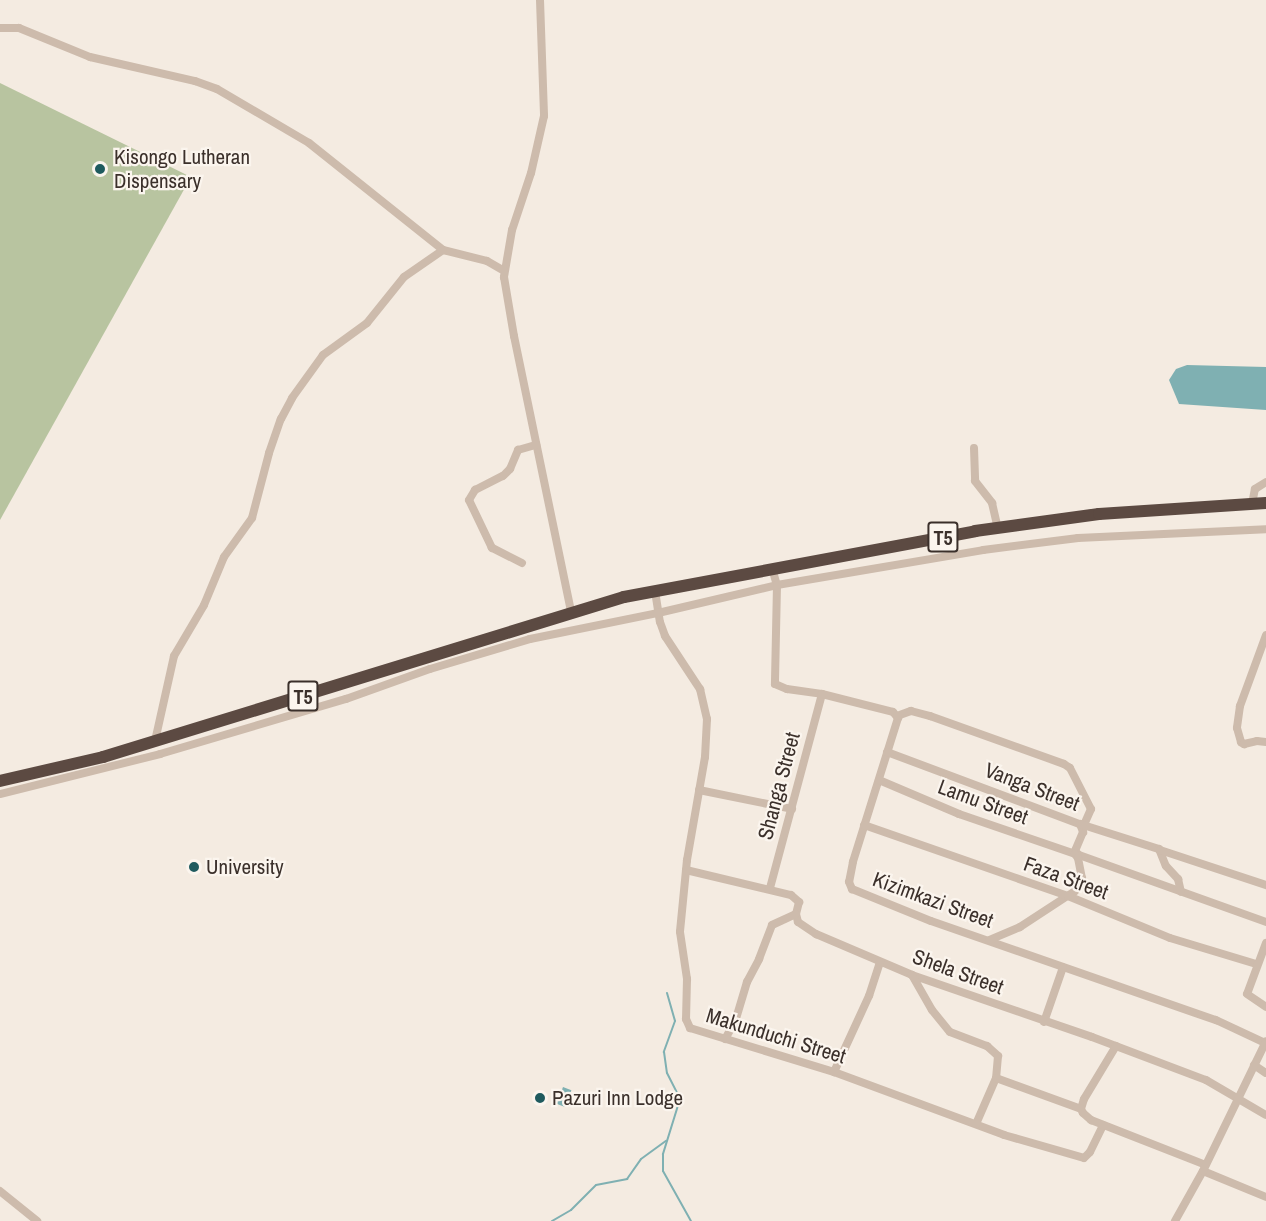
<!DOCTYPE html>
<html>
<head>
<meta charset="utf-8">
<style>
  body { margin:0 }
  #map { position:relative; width:1266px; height:1221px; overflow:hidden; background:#f4ebe1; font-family:"Archivo Narrow",sans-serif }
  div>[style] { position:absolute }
  .green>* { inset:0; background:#b8c4a0 }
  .water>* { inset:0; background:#7fb0b2; transform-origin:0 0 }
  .stream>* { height:2px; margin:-1px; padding:0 1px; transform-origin:1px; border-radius:1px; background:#7fb0b2 }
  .minor>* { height:8px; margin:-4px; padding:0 4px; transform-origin:4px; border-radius:4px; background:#cdbbac }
  .highway>* { height:12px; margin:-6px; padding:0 6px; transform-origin:6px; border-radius:6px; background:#5c4a42 }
  .dots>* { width:16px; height:16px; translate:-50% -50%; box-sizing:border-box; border:3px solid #fbf5ee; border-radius:50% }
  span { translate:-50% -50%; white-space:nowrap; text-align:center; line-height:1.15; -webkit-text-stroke:4.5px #fbf5ee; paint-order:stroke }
  .shield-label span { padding:2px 4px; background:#fbf5ee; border:2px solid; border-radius:4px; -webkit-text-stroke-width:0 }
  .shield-label { font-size:20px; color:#3b302b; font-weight:700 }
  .poi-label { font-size:21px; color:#3b302b }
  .left { translate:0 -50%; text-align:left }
  .street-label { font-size:21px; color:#3b302b }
</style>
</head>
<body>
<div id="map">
  <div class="green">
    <div style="clip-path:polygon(0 83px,191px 177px,0 520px)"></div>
  </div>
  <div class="water">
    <div style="clip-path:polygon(1187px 365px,1266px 367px,1266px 410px,1179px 404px,1169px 380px,1176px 369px)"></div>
    <div style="left:563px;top:1087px;width:9px;height:18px;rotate:21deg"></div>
  </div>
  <div class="stream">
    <div style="left:667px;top:993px;width:29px;rotate:74deg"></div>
    <div style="left:675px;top:1021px;width:33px;rotate:110deg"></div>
    <div style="left:664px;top:1052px;width:21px;rotate:82deg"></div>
    <div style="left:667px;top:1073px;width:29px;rotate:63deg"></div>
    <div style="left:680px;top:1099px;width:58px;rotate:107.2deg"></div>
    <div style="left:663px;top:1154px;width:17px;rotate:90deg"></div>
    <div style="left:663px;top:1171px;width:57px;rotate:60.8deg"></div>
    <div style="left:552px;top:1221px;width:22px;rotate:-30deg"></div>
    <div style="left:571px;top:1210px;width:35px;rotate:-45deg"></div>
    <div style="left:596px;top:1185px;width:32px;rotate:-11deg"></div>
    <div style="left:627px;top:1179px;width:24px;rotate:-55deg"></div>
    <div style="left:641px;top:1159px;width:31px;rotate:-36deg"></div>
  </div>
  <div class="minor">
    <div style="left:540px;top:0;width:116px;rotate:88deg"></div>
    <div style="left:544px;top:116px;width:58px;rotate:102.8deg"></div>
    <div style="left:531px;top:173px;width:60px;rotate:108.4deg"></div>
    <div style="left:512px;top:230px;width:48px;rotate:99.7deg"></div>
    <div style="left:504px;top:277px;width:60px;rotate:80.4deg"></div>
    <div style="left:514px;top:336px;width:281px;rotate:78.3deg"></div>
    <div style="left:0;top:28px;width:19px"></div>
    <div style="left:19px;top:28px;width:77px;rotate:22.2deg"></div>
    <div style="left:90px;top:57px;width:108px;rotate:12.9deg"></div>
    <div style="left:195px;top:81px;width:23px;rotate:20deg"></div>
    <div style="left:217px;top:89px;width:107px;rotate:30.4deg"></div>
    <div style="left:309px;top:143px;width:171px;rotate:38.6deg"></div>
    <div style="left:443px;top:250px;width:45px;rotate:14deg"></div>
    <div style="left:487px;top:261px;width:20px;rotate:30deg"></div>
    <div style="left:974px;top:448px;width:33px;rotate:88deg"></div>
    <div style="left:975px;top:481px;width:28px;rotate:52deg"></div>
    <div style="left:992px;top:503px;width:26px;rotate:77deg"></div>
    <div style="left:1252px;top:504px;width:15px;rotate:-79deg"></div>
    <div style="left:1255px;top:489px;width:13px;rotate:-32deg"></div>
    <div style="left:522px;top:563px;width:34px;rotate:-153deg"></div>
    <div style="left:492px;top:548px;width:53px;rotate:-115.6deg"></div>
    <div style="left:469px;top:500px;width:12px;rotate:-59deg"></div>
    <div style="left:475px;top:490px;width:31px;rotate:-27deg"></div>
    <div style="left:503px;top:476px;width:10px;rotate:-45deg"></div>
    <div style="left:510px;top:469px;width:21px;rotate:-67deg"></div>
    <div style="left:518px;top:450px;width:19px;rotate:-16deg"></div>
    <div style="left:772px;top:568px;width:18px;rotate:74deg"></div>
    <div style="left:777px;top:585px;width:99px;rotate:91.2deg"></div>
    <div style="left:775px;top:684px;width:13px;rotate:23deg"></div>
    <div style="left:787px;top:689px;width:35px;rotate:8deg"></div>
    <div style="left:822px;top:694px;width:73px;rotate:14.2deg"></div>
    <div style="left:893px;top:712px;width:8px;rotate:50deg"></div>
    <div style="left:898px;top:718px;width:151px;rotate:107.4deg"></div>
    <div style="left:853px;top:862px;width:20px;rotate:101deg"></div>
    <div style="left:849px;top:882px;width:8px;rotate:67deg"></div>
    <div style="left:852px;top:889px;width:85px;rotate:22.1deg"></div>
    <div style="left:931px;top:921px;width:302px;rotate:19.2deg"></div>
    <div style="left:1216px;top:1020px;width:54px;rotate:25.1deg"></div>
    <div style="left:655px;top:591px;width:31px;rotate:81deg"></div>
    <div style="left:660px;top:622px;width:15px;rotate:70deg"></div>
    <div style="left:665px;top:636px;width:64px;rotate:56.6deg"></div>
    <div style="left:700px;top:689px;width:31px;rotate:77deg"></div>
    <div style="left:707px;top:719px;width:38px;rotate:93deg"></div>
    <div style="left:705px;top:757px;width:105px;rotate:99.9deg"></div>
    <div style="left:687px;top:860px;width:72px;rotate:95.6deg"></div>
    <div style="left:680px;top:932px;width:48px;rotate:81.5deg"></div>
    <div style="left:687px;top:979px;width:40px;rotate:91.4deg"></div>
    <div style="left:686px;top:1019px;width:10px;rotate:66deg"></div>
    <div style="left:690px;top:1028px;width:151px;rotate:17deg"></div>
    <div style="left:834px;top:1072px;width:181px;rotate:20.3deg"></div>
    <div style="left:1004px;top:1135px;width:83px;rotate:16deg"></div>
    <div style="left:1084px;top:1158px;width:8px;rotate:-45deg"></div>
    <div style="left:1090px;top:1152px;width:30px;rotate:-64deg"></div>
    <div style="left:1266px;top:635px;width:76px;rotate:110.1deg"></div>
    <div style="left:1240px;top:706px;width:22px;rotate:98deg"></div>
    <div style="left:1237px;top:728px;width:15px;rotate:74deg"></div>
    <div style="left:1241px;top:742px;width:4px;rotate:34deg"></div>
    <div style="left:1244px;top:744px;width:13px;rotate:-13deg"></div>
    <div style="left:1257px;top:741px;width:9px;rotate:6deg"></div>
    <div style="left:897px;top:716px;width:15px;rotate:-20deg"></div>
    <div style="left:911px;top:711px;width:20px;rotate:15deg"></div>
    <div style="left:930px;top:716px;width:142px;rotate:19.7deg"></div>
    <div style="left:1064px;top:764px;width:7px;rotate:34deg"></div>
    <div style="left:1070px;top:768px;width:46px;rotate:62.9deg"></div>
    <div style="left:1091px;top:809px;width:17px;rotate:114deg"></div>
    <div style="left:155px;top:741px;width:87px;rotate:-77.4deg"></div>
    <div style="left:174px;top:656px;width:59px;rotate:-59.5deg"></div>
    <div style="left:204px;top:605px;width:52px;rotate:-67.4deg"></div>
    <div style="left:224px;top:557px;width:48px;rotate:-54.3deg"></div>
    <div style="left:252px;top:518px;width:67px;rotate:-75.3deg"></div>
    <div style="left:269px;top:453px;width:36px;rotate:-71deg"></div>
    <div style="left:281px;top:419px;width:24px;rotate:-62deg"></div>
    <div style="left:292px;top:398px;width:53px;rotate:-54.2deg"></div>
    <div style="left:323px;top:355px;width:54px;rotate:-36deg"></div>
    <div style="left:367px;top:323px;width:59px;rotate:-51.2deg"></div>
    <div style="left:404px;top:277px;width:47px;rotate:-34.7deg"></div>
    <div style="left:887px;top:752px;width:206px;rotate:20.5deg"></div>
    <div style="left:1080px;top:824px;width:9px;rotate:69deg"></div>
    <div style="left:1083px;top:832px;width:21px;rotate:113deg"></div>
    <div style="left:1075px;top:851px;width:6px;rotate:45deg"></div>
    <div style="left:1079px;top:855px;width:199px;rotate:19.7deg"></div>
    <div style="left:879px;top:780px;width:87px;rotate:23deg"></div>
    <div style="left:959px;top:814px;width:123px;rotate:19deg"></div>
    <div style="left:1075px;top:854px;width:5px;rotate:53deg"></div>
    <div style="left:1078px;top:858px;width:20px;rotate:79deg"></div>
    <div style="left:1082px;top:878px;width:15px;rotate:118deg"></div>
    <div style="left:1075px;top:891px;width:66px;rotate:146.8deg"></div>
    <div style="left:1020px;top:927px;width:33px;rotate:157deg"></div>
    <div style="left:699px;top:790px;width:95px;rotate:11.5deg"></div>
    <div style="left:0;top:794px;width:165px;rotate:-14deg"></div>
    <div style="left:160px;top:754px;width:194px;rotate:-16.5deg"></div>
    <div style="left:346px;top:699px;width:89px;rotate:-19.7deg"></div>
    <div style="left:430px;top:669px;width:104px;rotate:-16.7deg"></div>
    <div style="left:530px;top:639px;width:131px;rotate:-11.5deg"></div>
    <div style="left:658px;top:613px;width:122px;rotate:-13.2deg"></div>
    <div style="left:777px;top:585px;width:209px;rotate:-9.6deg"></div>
    <div style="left:983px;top:550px;width:96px;rotate:-7.2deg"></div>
    <div style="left:1078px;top:538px;width:188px;rotate:-2.7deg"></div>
    <div style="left:1080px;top:824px;width:83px;rotate:17.6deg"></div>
    <div style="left:1159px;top:849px;width:18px;rotate:68deg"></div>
    <div style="left:1166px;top:866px;width:18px;rotate:47deg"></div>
    <div style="left:1178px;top:879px;width:13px;rotate:77deg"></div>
    <div style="left:864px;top:825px;width:216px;rotate:19.2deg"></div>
    <div style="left:1068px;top:896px;width:110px;rotate:22.4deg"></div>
    <div style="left:1170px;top:938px;width:90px;rotate:16.8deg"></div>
    <div style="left:1160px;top:850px;width:112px;rotate:18.3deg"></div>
    <div style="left:686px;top:870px;width:108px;rotate:13.4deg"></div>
    <div style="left:791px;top:895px;width:11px;rotate:41deg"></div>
    <div style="left:799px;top:902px;width:12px;rotate:104deg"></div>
    <div style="left:796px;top:914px;width:8px;rotate:76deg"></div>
    <div style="left:798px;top:922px;width:22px;rotate:34deg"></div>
    <div style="left:816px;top:934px;width:104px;rotate:23.1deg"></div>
    <div style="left:912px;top:975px;width:190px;rotate:19deg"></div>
    <div style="left:1092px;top:1037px;width:122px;rotate:20.7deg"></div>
    <div style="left:1206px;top:1080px;width:69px;rotate:30.3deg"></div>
    <div style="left:770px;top:888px;width:201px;rotate:-75deg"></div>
    <div style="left:1266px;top:943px;width:54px;rotate:110.4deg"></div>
    <div style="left:1247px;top:994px;width:23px;rotate:34deg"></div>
    <div style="left:912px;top:975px;width:40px;rotate:60.3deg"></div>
    <div style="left:932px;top:1010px;width:28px;rotate:51deg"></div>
    <div style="left:950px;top:1032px;width:40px;rotate:21deg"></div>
    <div style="left:987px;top:1046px;width:15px;rotate:42deg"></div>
    <div style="left:998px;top:1056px;width:22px;rotate:95deg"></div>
    <div style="left:996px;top:1078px;width:50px;rotate:113.5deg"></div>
    <div style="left:1044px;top:1022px;width:58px;rotate:-70.9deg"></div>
    <div style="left:725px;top:1039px;width:20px;rotate:-60deg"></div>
    <div style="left:735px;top:1022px;width:42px;rotate:-73.3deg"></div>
    <div style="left:747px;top:982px;width:26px;rotate:-62deg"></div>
    <div style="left:759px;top:959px;width:36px;rotate:-69deg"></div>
    <div style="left:772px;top:925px;width:26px;rotate:-25deg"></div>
    <div style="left:1116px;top:1046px;width:62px;rotate:121.1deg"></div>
    <div style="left:1084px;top:1099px;width:10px;rotate:107deg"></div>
    <div style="left:1081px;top:1109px;width:4px;rotate:63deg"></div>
    <div style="left:1083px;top:1113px;width:11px;rotate:41deg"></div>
    <div style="left:1091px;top:1120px;width:123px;rotate:21.4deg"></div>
    <div style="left:1254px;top:1065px;width:14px;rotate:34deg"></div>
    <div style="left:834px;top:1072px;width:84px;rotate:-65.3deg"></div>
    <div style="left:869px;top:996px;width:36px;rotate:-72deg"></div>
    <div style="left:996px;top:1078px;width:90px;rotate:20deg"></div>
    <div style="left:1203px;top:1171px;width:68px;rotate:22.4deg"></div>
    <div style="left:0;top:1191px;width:48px;rotate:39deg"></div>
    <div style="left:1175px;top:1221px;width:57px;rotate:-60.8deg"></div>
    <div style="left:1203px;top:1171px;width:144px;rotate:-64.1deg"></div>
  </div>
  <div class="highway">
    <div style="left:0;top:781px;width:106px;rotate:-13.1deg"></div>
    <div style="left:103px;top:757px;width:545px;rotate:-17.07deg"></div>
    <div style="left:624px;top:597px;width:357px;rotate:-10.6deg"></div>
    <div style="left:975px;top:531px;width:125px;rotate:-7.8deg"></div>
    <div style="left:1099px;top:514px;width:167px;rotate:-3.8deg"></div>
  </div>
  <div class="dots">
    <div style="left:100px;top:169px;background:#1f5a5e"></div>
    <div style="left:194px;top:867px;background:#1f5a5e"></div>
    <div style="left:540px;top:1098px;background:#1f5a5e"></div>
  </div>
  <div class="shield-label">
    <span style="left:943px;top:537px">T5</span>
    <span style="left:303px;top:696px">T5</span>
  </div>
  <div class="poi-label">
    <span class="left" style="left:114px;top:169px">Kisongo Lutheran<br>Dispensary</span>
    <span class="left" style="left:206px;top:867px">University</span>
    <span class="left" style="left:552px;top:1098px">Pazuri Inn Lodge</span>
  </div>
  <div class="street-label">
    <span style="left:779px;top:786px;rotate:-75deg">Shanga Street</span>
    <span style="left:1032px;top:787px;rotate:21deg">Vanga Street</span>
    <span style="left:983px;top:802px;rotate:20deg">Lamu Street</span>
    <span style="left:1066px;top:878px;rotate:20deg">Faza Street</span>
    <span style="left:933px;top:900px;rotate:20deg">Kizimkazi Street</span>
    <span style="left:958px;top:972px;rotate:20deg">Shela Street</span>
    <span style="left:776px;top:1036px;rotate:17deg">Makunduchi Street</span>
  </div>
</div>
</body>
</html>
